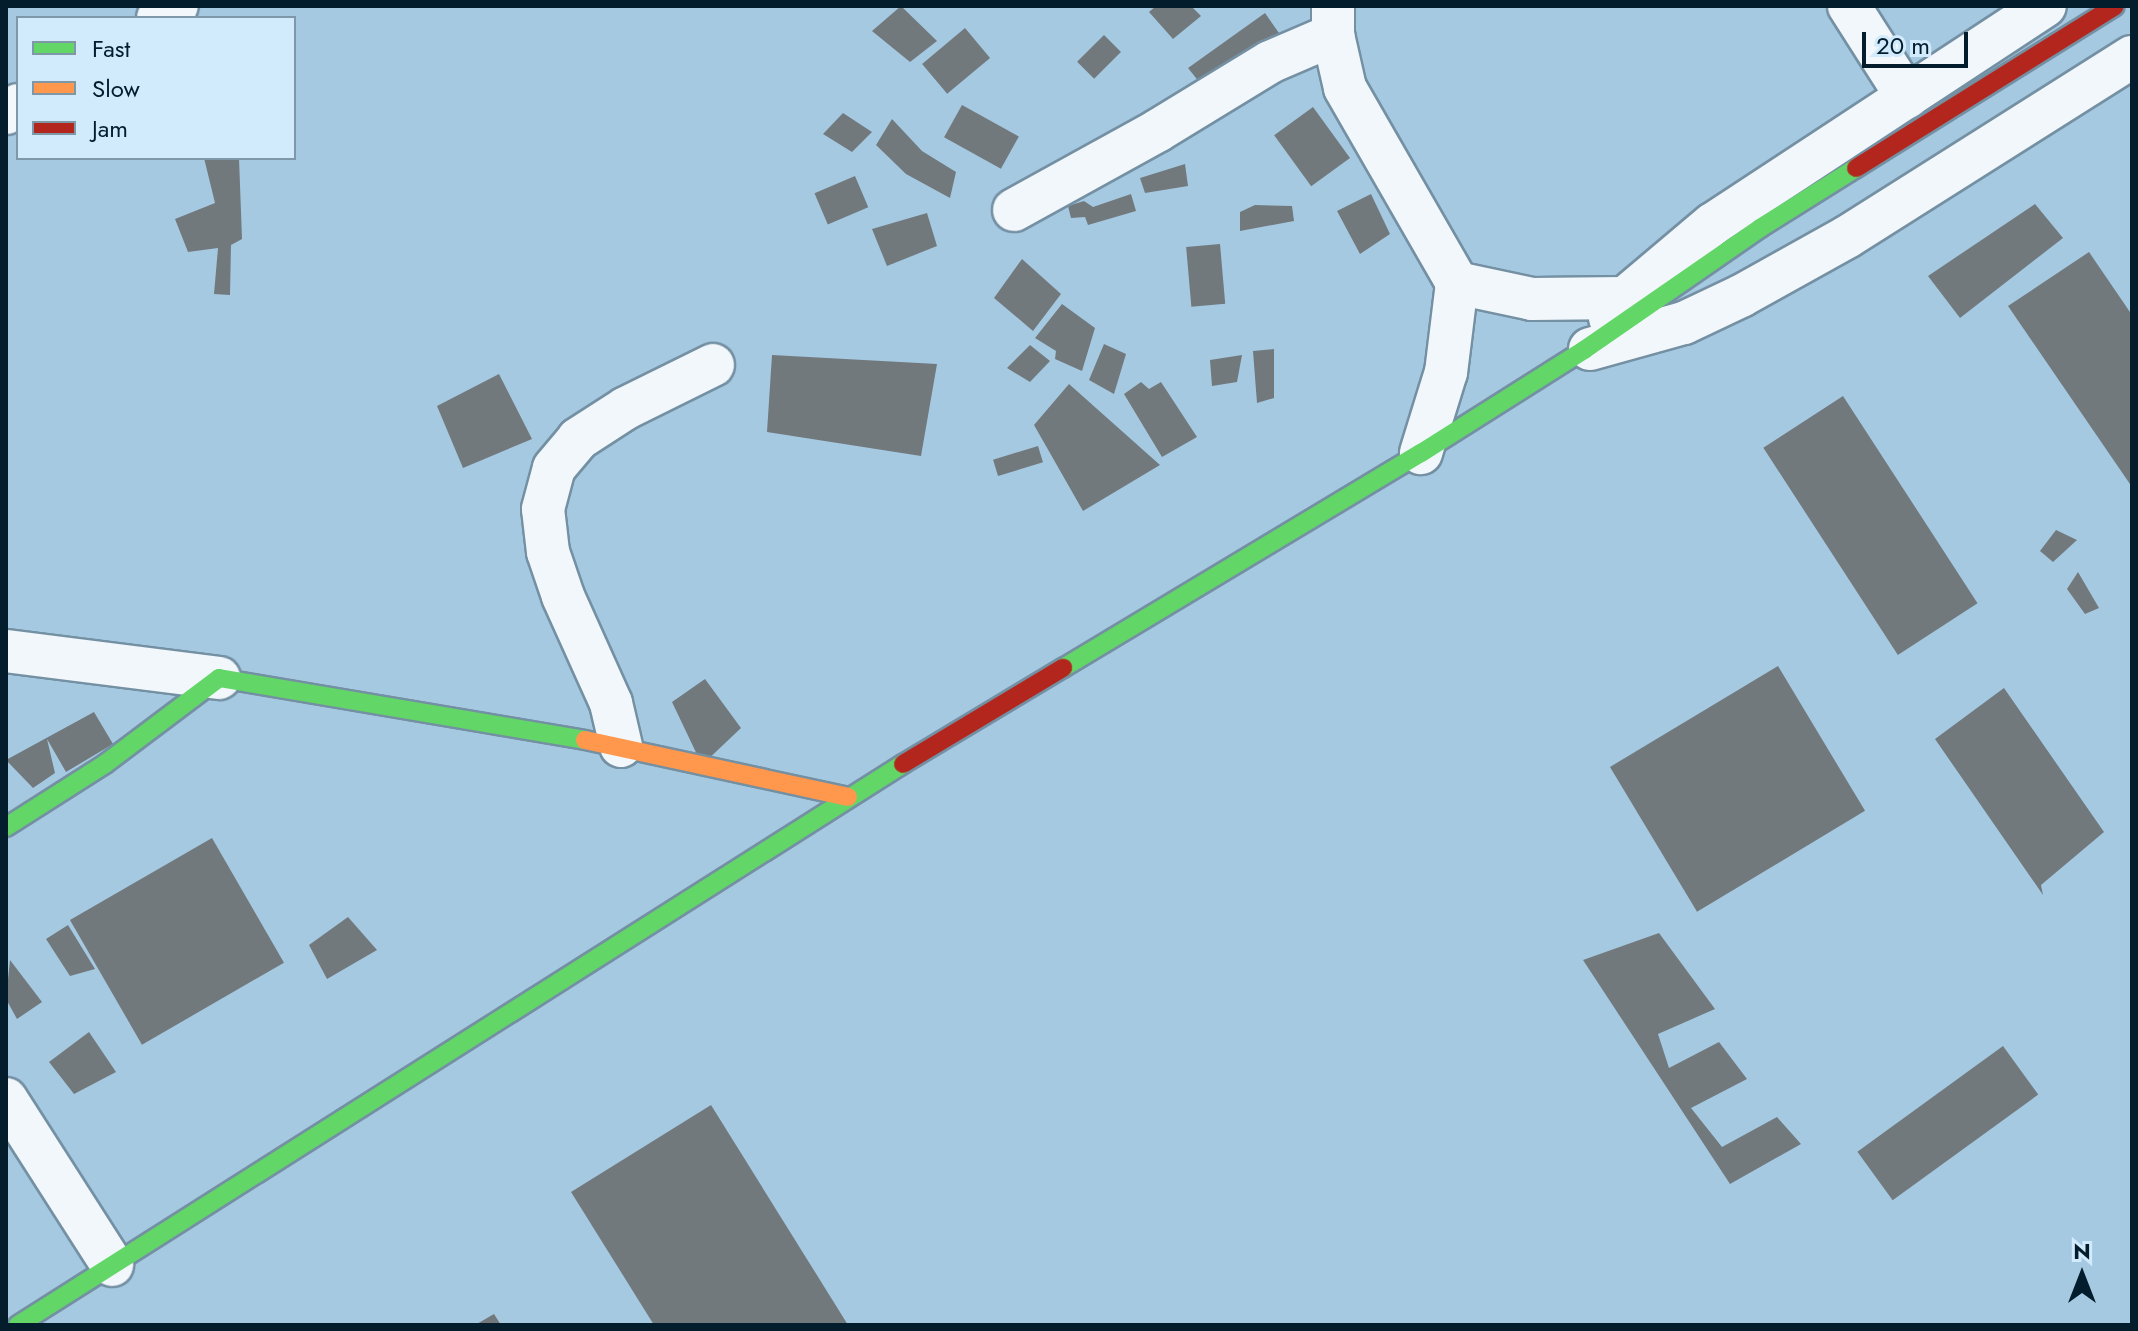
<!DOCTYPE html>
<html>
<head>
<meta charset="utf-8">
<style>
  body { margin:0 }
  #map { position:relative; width:2138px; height:1331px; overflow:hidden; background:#a6c9e2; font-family:Jost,sans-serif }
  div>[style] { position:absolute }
  .building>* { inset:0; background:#71797d; transform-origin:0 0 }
  .roads { filter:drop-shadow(2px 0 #7490a3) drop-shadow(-2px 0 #7490a3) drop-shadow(0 2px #7490a3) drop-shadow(0 -2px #7490a3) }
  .street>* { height:42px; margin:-21px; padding:0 21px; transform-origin:21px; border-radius:21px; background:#f2f7fb }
  .fast>* { height:18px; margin:-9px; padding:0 9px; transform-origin:9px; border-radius:9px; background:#63d668 }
  .slow>* { height:18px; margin:-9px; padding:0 9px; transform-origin:9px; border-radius:9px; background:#ff974d }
  .jam>* { height:18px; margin:-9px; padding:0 9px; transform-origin:9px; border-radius:9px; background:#b3261e }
  span { translate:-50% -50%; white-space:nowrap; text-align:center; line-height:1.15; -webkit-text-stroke:8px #d1eafc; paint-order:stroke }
  .frame { position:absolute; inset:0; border:8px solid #031d2d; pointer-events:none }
  .legend { position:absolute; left:16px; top:16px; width:280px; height:144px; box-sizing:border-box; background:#d1eafc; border:2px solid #7f98a9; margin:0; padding:10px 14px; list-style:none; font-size:24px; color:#031d2d }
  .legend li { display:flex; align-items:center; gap:16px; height:40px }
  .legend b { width:40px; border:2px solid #7f98a9 }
  .north { position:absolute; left:2042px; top:1235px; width:80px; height:80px; -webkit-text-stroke:6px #d1eafc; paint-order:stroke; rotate:0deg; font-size:22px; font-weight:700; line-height:32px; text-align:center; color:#031d2d }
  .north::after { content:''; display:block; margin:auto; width:28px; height:36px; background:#031d2d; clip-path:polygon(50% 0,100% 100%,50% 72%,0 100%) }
  .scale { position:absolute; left:1862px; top:32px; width:106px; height:36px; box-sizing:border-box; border:4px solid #031d2d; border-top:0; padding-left:10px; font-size:24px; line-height:28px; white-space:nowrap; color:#031d2d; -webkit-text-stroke:6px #d1eafc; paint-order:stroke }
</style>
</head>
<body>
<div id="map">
  <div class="building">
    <div style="clip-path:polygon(901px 6px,937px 41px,910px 62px,872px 31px)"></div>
    <div style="clip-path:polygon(1156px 6px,1191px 6px,1201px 16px,1173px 39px,1149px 12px)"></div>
    <div style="clip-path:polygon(1265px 13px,1288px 46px,1208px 93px,1188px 68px)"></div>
    <div style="left:965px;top:28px;width:39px;height:56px;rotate:50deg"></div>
    <div style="left:1104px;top:35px;width:24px;height:38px;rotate:45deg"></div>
    <div style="left:962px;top:105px;width:65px;height:37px;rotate:29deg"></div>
    <div style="left:1313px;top:107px;width:63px;height:48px;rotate:54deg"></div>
    <div style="clip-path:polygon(843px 113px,872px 132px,852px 152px,823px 134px)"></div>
    <div style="clip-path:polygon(892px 119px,922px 151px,956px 172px,950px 198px,906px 174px,876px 145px)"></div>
    <div style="clip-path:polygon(204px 158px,239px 158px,242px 239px,231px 245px,230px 295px,214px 294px,218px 248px,188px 252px,175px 219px,215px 203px)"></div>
    <div style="clip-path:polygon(1185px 164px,1188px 186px,1145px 193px,1140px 178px)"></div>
    <div style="left:855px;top:176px;width:34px;height:44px;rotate:67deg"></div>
    <div style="clip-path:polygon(1131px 194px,1136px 211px,1088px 225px,1085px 217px,1071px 218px,1068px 206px,1084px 201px,1093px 207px)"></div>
    <div style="clip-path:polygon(1371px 194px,1390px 234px,1360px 254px,1337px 211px)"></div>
    <div style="clip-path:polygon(2035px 204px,2063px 238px,1960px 318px,1928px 276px)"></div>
    <div style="clip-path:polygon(1255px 205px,1292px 206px,1294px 221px,1240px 231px,1240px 212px)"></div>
    <div style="clip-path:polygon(927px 213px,937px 246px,887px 266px,872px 229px)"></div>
    <div style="left:1220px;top:244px;width:60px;height:34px;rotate:85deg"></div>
    <div style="clip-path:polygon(2089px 252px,2132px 315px,2132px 487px,2008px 306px)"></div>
    <div style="clip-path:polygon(1022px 259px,1061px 294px,1033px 331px,994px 298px)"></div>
    <div style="clip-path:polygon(1062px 304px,1095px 328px,1082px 371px,1055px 359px,1056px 351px,1035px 338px)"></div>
    <div style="clip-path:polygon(1104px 344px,1126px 354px,1114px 394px,1089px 380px)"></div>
    <div style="clip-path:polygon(1030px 345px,1050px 361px,1030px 382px,1007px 368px)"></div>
    <div style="clip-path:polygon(1274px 349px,1274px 398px,1257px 403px,1253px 351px)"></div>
    <div style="clip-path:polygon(772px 355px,937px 364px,921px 456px,767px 432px)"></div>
    <div style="clip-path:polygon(1242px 355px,1237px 382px,1212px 386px,1210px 360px)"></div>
    <div style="clip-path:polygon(499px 374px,532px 439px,463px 468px,437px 406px)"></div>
    <div style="clip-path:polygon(1141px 382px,1149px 389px,1161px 382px,1197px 437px,1162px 457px,1124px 394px)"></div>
    <div style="clip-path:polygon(1069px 384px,1160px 465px,1083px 511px,1034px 425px)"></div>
    <div style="left:1843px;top:396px;width:247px;height:95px;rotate:57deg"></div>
    <div style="left:1038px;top:446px;width:17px;height:47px;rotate:73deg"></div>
    <div style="clip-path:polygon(2056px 530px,2077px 540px,2053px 562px,2040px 551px)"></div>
    <div style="clip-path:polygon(2078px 572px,2099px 608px,2085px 614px,2067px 589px)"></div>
    <div style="left:1778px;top:666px;width:169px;height:196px;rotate:59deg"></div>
    <div style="clip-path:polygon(705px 679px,741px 728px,702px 765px,672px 702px)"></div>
    <div style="clip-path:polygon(2004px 688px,2104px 832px,2041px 885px,2043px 895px,1935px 739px)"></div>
    <div style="clip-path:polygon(94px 712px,113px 744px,66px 772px,47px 739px,55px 773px,33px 788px,6px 760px)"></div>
    <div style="left:212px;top:838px;width:144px;height:164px;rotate:60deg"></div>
    <div style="clip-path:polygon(348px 917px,377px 950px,327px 979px,309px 945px)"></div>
    <div style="clip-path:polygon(68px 925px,95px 969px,70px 976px,46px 939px)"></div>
    <div style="clip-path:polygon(1659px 933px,1715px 1009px,1658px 1034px,1669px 1068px,1719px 1042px,1747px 1079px,1691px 1108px,1722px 1147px,1777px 1117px,1801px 1144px,1730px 1184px,1583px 960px)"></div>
    <div style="clip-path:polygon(10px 960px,42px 1002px,17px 1019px,6px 999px)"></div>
    <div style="clip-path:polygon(89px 1032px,116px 1072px,74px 1094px,49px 1062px)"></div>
    <div style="left:2003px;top:1046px;width:60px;height:180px;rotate:54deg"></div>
    <div style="clip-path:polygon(711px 1105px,848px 1325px,654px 1325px,571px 1192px)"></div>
    <div style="clip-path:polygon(494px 1314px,501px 1325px,475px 1325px)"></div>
  </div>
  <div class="roads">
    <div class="street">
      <div style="left:1333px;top:6px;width:29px;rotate:90deg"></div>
      <div style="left:1333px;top:35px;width:54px;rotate:77.2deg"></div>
      <div style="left:1345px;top:88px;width:225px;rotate:60.1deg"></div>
      <div style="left:1457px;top:283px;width:90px;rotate:97deg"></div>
      <div style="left:1446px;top:372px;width:85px;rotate:107.2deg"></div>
      <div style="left:1849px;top:6px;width:108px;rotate:57.5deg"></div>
      <div style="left:158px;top:18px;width:22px;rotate:-32deg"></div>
      <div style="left:6px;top:113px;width:14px;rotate:-34deg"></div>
      <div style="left:1014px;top:210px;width:163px;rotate:-28.9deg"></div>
      <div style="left:1157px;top:131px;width:132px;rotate:-31.4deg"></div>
      <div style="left:1270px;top:62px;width:69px;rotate:-23.2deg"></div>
      <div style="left:1457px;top:283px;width:77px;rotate:12deg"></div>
      <div style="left:1532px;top:299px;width:93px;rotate:-0.6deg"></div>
      <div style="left:1610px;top:318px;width:25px;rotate:-53deg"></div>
      <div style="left:1625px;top:298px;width:115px;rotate:-40.1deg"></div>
      <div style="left:1713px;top:224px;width:397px;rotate:-33.3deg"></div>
      <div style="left:1590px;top:349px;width:98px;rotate:-15.5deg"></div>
      <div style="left:1684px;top:323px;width:63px;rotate:-25.3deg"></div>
      <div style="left:1741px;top:296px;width:121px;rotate:-29.1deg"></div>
      <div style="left:1847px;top:237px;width:337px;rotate:-32.3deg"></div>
      <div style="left:6px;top:651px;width:215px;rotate:7.2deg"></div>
      <div style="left:621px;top:746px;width:44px;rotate:-103.1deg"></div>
      <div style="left:611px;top:703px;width:117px;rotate:-114.2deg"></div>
      <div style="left:563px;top:596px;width:46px;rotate:-108.8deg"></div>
      <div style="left:548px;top:552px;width:43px;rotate:-96.6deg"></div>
      <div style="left:543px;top:509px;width:42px;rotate:-75deg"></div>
      <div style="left:554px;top:468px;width:38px;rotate:-50deg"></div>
      <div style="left:578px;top:439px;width:57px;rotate:-32.9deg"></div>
      <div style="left:626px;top:408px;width:97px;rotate:-26.3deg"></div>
      <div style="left:6px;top:1099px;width:197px;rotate:57.4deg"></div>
    </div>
    <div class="fast">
      <div style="left:1063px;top:668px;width:418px;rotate:-31deg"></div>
      <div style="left:1421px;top:453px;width:193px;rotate:-32.3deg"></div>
      <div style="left:1584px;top:350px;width:214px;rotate:-34.7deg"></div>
      <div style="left:1760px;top:228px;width:113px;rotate:-32deg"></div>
      <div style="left:6px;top:827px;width:117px;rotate:-32.5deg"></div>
      <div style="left:105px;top:764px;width:143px;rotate:-37deg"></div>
      <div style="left:219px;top:678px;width:371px;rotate:9.6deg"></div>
      <div style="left:18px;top:1325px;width:1048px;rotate:-32.37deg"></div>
    </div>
    <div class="slow">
      <div style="left:585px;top:740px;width:269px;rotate:12.2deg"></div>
    </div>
    <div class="jam">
      <div style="left:1856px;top:168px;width:305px;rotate:-32deg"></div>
      <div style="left:903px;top:764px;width:187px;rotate:-31deg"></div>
    </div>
  </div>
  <div class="frame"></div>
  <ul class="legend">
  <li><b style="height:10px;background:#63d668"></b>Fast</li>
  <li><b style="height:10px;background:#ff974d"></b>Slow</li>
  <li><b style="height:10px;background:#b3261e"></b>Jam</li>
  </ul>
  <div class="north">N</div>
  <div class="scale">20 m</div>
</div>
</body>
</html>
